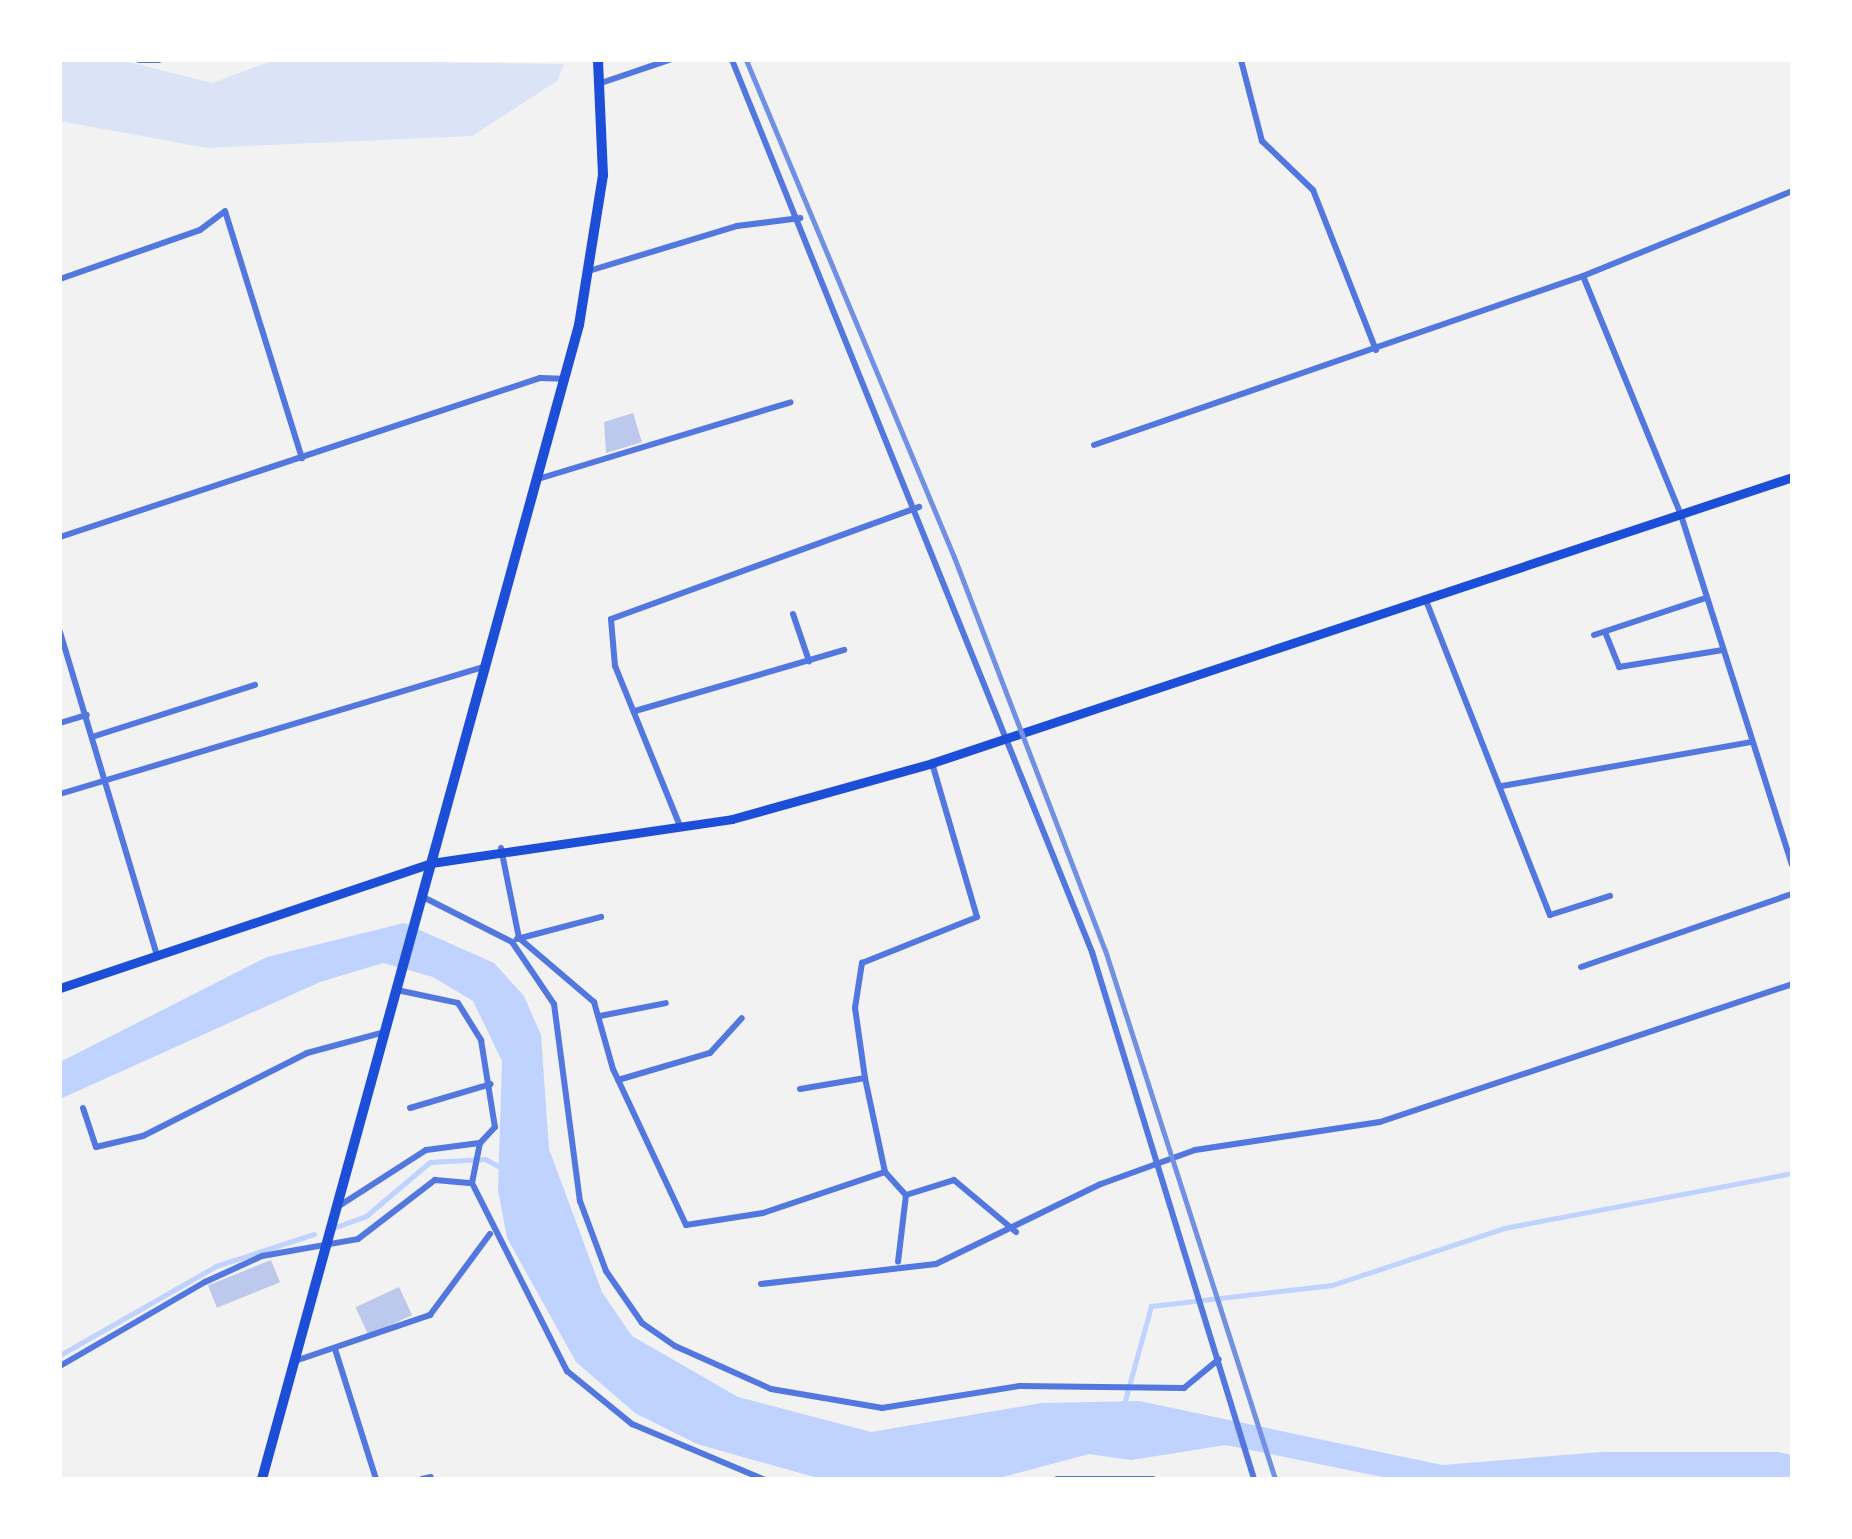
<!DOCTYPE html>
<html>
<head>
<meta charset="utf-8">
<style>
  body { margin:0 }
  #map { position:relative; width:1852px; height:1539px; overflow:hidden; background:#f2f2f2; font-family:Signika,sans-serif }
  div>[style] { position:absolute }
  .green>* { inset:0; background:#dbe4f7 }
  .water>* { inset:0; background:#bfd3fe }
  .stream>* { height:5px; margin:-2.5px; padding:0 2.5px; transform-origin:2.5px; border-radius:2.5px; background:#bfd3fe }
  .building>* { inset:0; background:#bdc9ec; transform-origin:0 0 }
  .minor>* { height:6px; margin:-3px; padding:0 3px; transform-origin:3px; border-radius:3px; background:#5277de }
  .secondary>* { height:9px; margin:-4.5px; padding:0 4.5px; transform-origin:4.5px; border-radius:4.5px; background:#1d4ed8 }
  .trunk>* { height:10px; margin:-5px; padding:0 5px; transform-origin:5px; border-radius:5px; background:#1d4ed8 }
  .rail>* { height:5px; margin:-2.5px; padding:0 2.5px; transform-origin:2.5px; border-radius:2.5px; background:#7290e2 }
  span { translate:-50% -50%; white-space:nowrap; text-align:center; line-height:1.15; -webkit-text-stroke:9px #fff; paint-order:stroke }
  .frame { position:absolute; inset:0; border:62px solid #fff; pointer-events:none }
</style>
</head>
<body>
<div id="map">
  <div class="green">
    <div style="clip-path:polygon(60px 60px,121px 60px,212px 83px,274px 60px,564px 64px,557px 81px,472px 136px,207px 148px,60px 121px)"></div>
  </div>
  <div class="water">
    <div style="clip-path:polygon(404px 923px,494px 963px,524px 996px,541px 1035px,549px 1149px,602px 1292px,632px 1336px,738px 1397px,871px 1432px,1042px 1403px,1139px 1401px,1442px 1465px,1602px 1452px,1778px 1452px,1792px 1455px,1792px 1477px,1392px 1479px,1226px 1445px,1131px 1460px,1089px 1454px,996px 1479px,821px 1479px,697px 1444px,635px 1413px,576px 1362px,507px 1238px,498px 1190px,502px 1061px,473px 1001px,433px 977px,383px 963px,320px 982px,60px 1099px,60px 1062px,267px 957px)"></div>
  </div>
  <div class="stream">
    <div style="left:333px;top:1228px;width:35px;rotate:-20deg"></div>
    <div style="left:366px;top:1216px;width:84px;rotate:-40.2deg"></div>
    <div style="left:430px;top:1162px;width:55px;rotate:-3.1deg"></div>
    <div style="left:485px;top:1159px;width:19px;rotate:28deg"></div>
    <div style="left:60px;top:1355px;width:180px;rotate:-29.7deg"></div>
    <div style="left:216px;top:1266px;width:103px;rotate:-18.1deg"></div>
    <div style="left:1124px;top:1404px;width:102px;rotate:-74.6deg"></div>
    <div style="left:1151px;top:1306px;width:182px;rotate:-6.6deg"></div>
    <div style="left:1332px;top:1285px;width:181px;rotate:-18.3deg"></div>
    <div style="left:1504px;top:1228px;width:293px;rotate:-10.8deg"></div>
  </div>
  <div class="building">
    <div style="clip-path:polygon(633px 413px,642px 442px,606px 453px,604px 422px)"></div>
    <div style="left:271px;top:1260px;width:24px;height:68px;rotate:68deg"></div>
    <div style="left:399px;top:1287px;width:31px;height:48px;rotate:65deg"></div>
  </div>
  <div class="minor">
    <div style="left:139px;top:60px;width:20px"></div>
    <div style="left:732px;top:60px;width:962px;rotate:68.02deg"></div>
    <div style="left:1092px;top:952px;width:551px;rotate:72.91deg"></div>
    <div style="left:1241px;top:60px;width:84px;rotate:75.5deg"></div>
    <div style="left:1262px;top:141px;width:71px;rotate:43.9deg"></div>
    <div style="left:1313px;top:190px;width:172px;rotate:68.5deg"></div>
    <div style="left:601px;top:83px;width:72px;rotate:-18.7deg"></div>
    <div style="left:592px;top:270px;width:152px;rotate:-16.9deg"></div>
    <div style="left:737px;top:226px;width:64px;rotate:-7.1deg"></div>
    <div style="left:1583px;top:276px;width:226px;rotate:-22.1deg"></div>
    <div style="left:60px;top:279px;width:148px;rotate:-19.3deg"></div>
    <div style="left:200px;top:230px;width:31px;rotate:-37deg"></div>
    <div style="left:225px;top:211px;width:259px;rotate:72.7deg"></div>
    <div style="left:1094px;top:445px;width:517px;rotate:-19.07deg"></div>
    <div style="left:1583px;top:276px;width:255px;rotate:67.7deg"></div>
    <div style="left:1680px;top:512px;width:370px;rotate:72.4deg"></div>
    <div style="left:538px;top:479px;width:264px;rotate:-16.9deg"></div>
    <div style="left:60px;top:537px;width:506px;rotate:-18.33deg"></div>
    <div style="left:540px;top:378px;width:23px;rotate:2deg"></div>
    <div style="left:1425px;top:598px;width:341px;rotate:68.5deg"></div>
    <div style="left:1550px;top:915px;width:63px;rotate:-17.6deg"></div>
    <div style="left:793px;top:614px;width:50px;rotate:71.2deg"></div>
    <div style="left:60px;top:632px;width:337px;rotate:73.3deg"></div>
    <div style="left:1605px;top:632px;width:38px;rotate:68deg"></div>
    <div style="left:1619px;top:667px;width:105px;rotate:-9.3deg"></div>
    <div style="left:1594px;top:635px;width:118px;rotate:-18.3deg"></div>
    <div style="left:635px;top:711px;width:218px;rotate:-16.3deg"></div>
    <div style="left:60px;top:723px;width:28px;rotate:-17deg"></div>
    <div style="left:95px;top:736px;width:168px;rotate:-17.7deg"></div>
    <div style="left:1502px;top:786px;width:254px;rotate:-10deg"></div>
    <div style="left:60px;top:794px;width:445px;rotate:-16.7deg"></div>
    <div style="left:680px;top:826px;width:173px;rotate:-112.1deg"></div>
    <div style="left:615px;top:666px;width:47px;rotate:-94.9deg"></div>
    <div style="left:611px;top:619px;width:328px;rotate:-20deg"></div>
    <div style="left:501px;top:848px;width:92px;rotate:78.7deg"></div>
    <div style="left:519px;top:938px;width:99px;rotate:40.5deg"></div>
    <div style="left:594px;top:1002px;width:70px;rotate:74.2deg"></div>
    <div style="left:613px;top:1069px;width:172px;rotate:64.9deg"></div>
    <div style="left:686px;top:1225px;width:78px;rotate:-8.9deg"></div>
    <div style="left:763px;top:1213px;width:129px;rotate:-18.6deg"></div>
    <div style="left:423px;top:897px;width:100px;rotate:26.8deg"></div>
    <div style="left:512px;top:942px;width:75px;rotate:55.9deg"></div>
    <div style="left:554px;top:1004px;width:199px;rotate:82.5deg"></div>
    <div style="left:580px;top:1201px;width:75px;rotate:69.6deg"></div>
    <div style="left:606px;top:1271px;width:63px;rotate:55.3deg"></div>
    <div style="left:642px;top:1323px;width:40px;rotate:34.9deg"></div>
    <div style="left:675px;top:1346px;width:105px;rotate:24.1deg"></div>
    <div style="left:771px;top:1389px;width:113px;rotate:9.7deg"></div>
    <div style="left:882px;top:1408px;width:140px;rotate:-9.1deg"></div>
    <div style="left:1020px;top:1386px;width:164px;rotate:0.7deg"></div>
    <div style="left:1184px;top:1388px;width:45px;rotate:-39.6deg"></div>
    <div style="left:517px;top:939px;width:87px;rotate:-14.7deg"></div>
    <div style="left:1581px;top:967px;width:223px;rotate:-19.1deg"></div>
    <div style="left:397px;top:990px;width:62px;rotate:12deg"></div>
    <div style="left:458px;top:1003px;width:44px;rotate:58.1deg"></div>
    <div style="left:481px;top:1040px;width:88px;rotate:80.9deg"></div>
    <div style="left:495px;top:1127px;width:22px;rotate:133deg"></div>
    <div style="left:480px;top:1143px;width:41px;rotate:101.3deg"></div>
    <div style="left:472px;top:1183px;width:211px;rotate:63.2deg"></div>
    <div style="left:567px;top:1371px;width:84px;rotate:39.2deg"></div>
    <div style="left:632px;top:1424px;width:142px;rotate:22.8deg"></div>
    <div style="left:600px;top:1016px;width:67px;rotate:-11.1deg"></div>
    <div style="left:865px;top:1078px;width:96px;rotate:78deg"></div>
    <div style="left:885px;top:1172px;width:31px;rotate:48deg"></div>
    <div style="left:906px;top:1195px;width:67px;rotate:96.8deg"></div>
    <div style="left:618px;top:1080px;width:96px;rotate:-16.4deg"></div>
    <div style="left:710px;top:1053px;width:47px;rotate:-47.6deg"></div>
    <div style="left:800px;top:1089px;width:66px;rotate:-9.6deg"></div>
    <div style="left:865px;top:1078px;width:71px;rotate:-98.1deg"></div>
    <div style="left:855px;top:1008px;width:46px;rotate:-81.2deg"></div>
    <div style="left:862px;top:963px;width:124px;rotate:-21.8deg"></div>
    <div style="left:977px;top:917px;width:160px;rotate:-106.3deg"></div>
    <div style="left:83px;top:1108px;width:41px;rotate:71.6deg"></div>
    <div style="left:96px;top:1147px;width:48px;rotate:-13.2deg"></div>
    <div style="left:143px;top:1136px;width:184px;rotate:-26.8deg"></div>
    <div style="left:307px;top:1053px;width:81px;rotate:-15.1deg"></div>
    <div style="left:410px;top:1108px;width:84px;rotate:-16.5deg"></div>
    <div style="left:906px;top:1195px;width:50px;rotate:-17.4deg"></div>
    <div style="left:954px;top:1180px;width:81px;rotate:40deg"></div>
    <div style="left:339px;top:1206px;width:103px;rotate:-32.8deg"></div>
    <div style="left:426px;top:1150px;width:54px;rotate:-7.4deg"></div>
    <div style="left:761px;top:1284px;width:176px;rotate:-6.5deg"></div>
    <div style="left:936px;top:1264px;width:183px;rotate:-25.9deg"></div>
    <div style="left:1101px;top:1184px;width:100px;rotate:-19.9deg"></div>
    <div style="left:1195px;top:1150px;width:187px;rotate:-8.6deg"></div>
    <div style="left:1380px;top:1122px;width:434px;rotate:-18.5deg"></div>
    <div style="left:335px;top:1349px;width:136px;rotate:72.5deg"></div>
    <div style="left:295px;top:1361px;width:143px;rotate:-18.8deg"></div>
    <div style="left:430px;top:1315px;width:101px;rotate:-53.5deg"></div>
    <div style="left:60px;top:1366px;width:168px;rotate:-30.1deg"></div>
    <div style="left:205px;top:1282px;width:63px;rotate:-24.5deg"></div>
    <div style="left:262px;top:1256px;width:97px;rotate:-10deg"></div>
    <div style="left:358px;top:1239px;width:97px;rotate:-37.5deg"></div>
    <div style="left:435px;top:1180px;width:37px;rotate:5deg"></div>
    <div style="left:422px;top:1479px;width:9px;rotate:-13deg"></div>
    <div style="left:1057px;top:1479px;width:96px"></div>
  </div>
  <div class="secondary">
    <div style="left:60px;top:988px;width:391px;rotate:-18.6deg"></div>
    <div style="left:431px;top:863px;width:304px;rotate:-8.3deg"></div>
    <div style="left:732px;top:819px;width:208px;rotate:-15.6deg"></div>
    <div style="left:932px;top:763px;width:906px;rotate:-18.39deg"></div>
  </div>
  <div class="trunk">
    <div style="left:262px;top:1479px;width:1197px;rotate:-74.64deg"></div>
    <div style="left:579px;top:325px;width:152px;rotate:-80.9deg"></div>
    <div style="left:603px;top:175px;width:115px;rotate:-92.5deg"></div>
  </div>
  <div class="rail">
    <div style="left:746px;top:60px;width:539px;rotate:67.29deg"></div>
    <div style="left:954px;top:557px;width:421px;rotate:69deg"></div>
    <div style="left:1105px;top:950px;width:556px;rotate:72.18deg"></div>
  </div>
  <div class="frame"></div>
</div>
</body>
</html>
